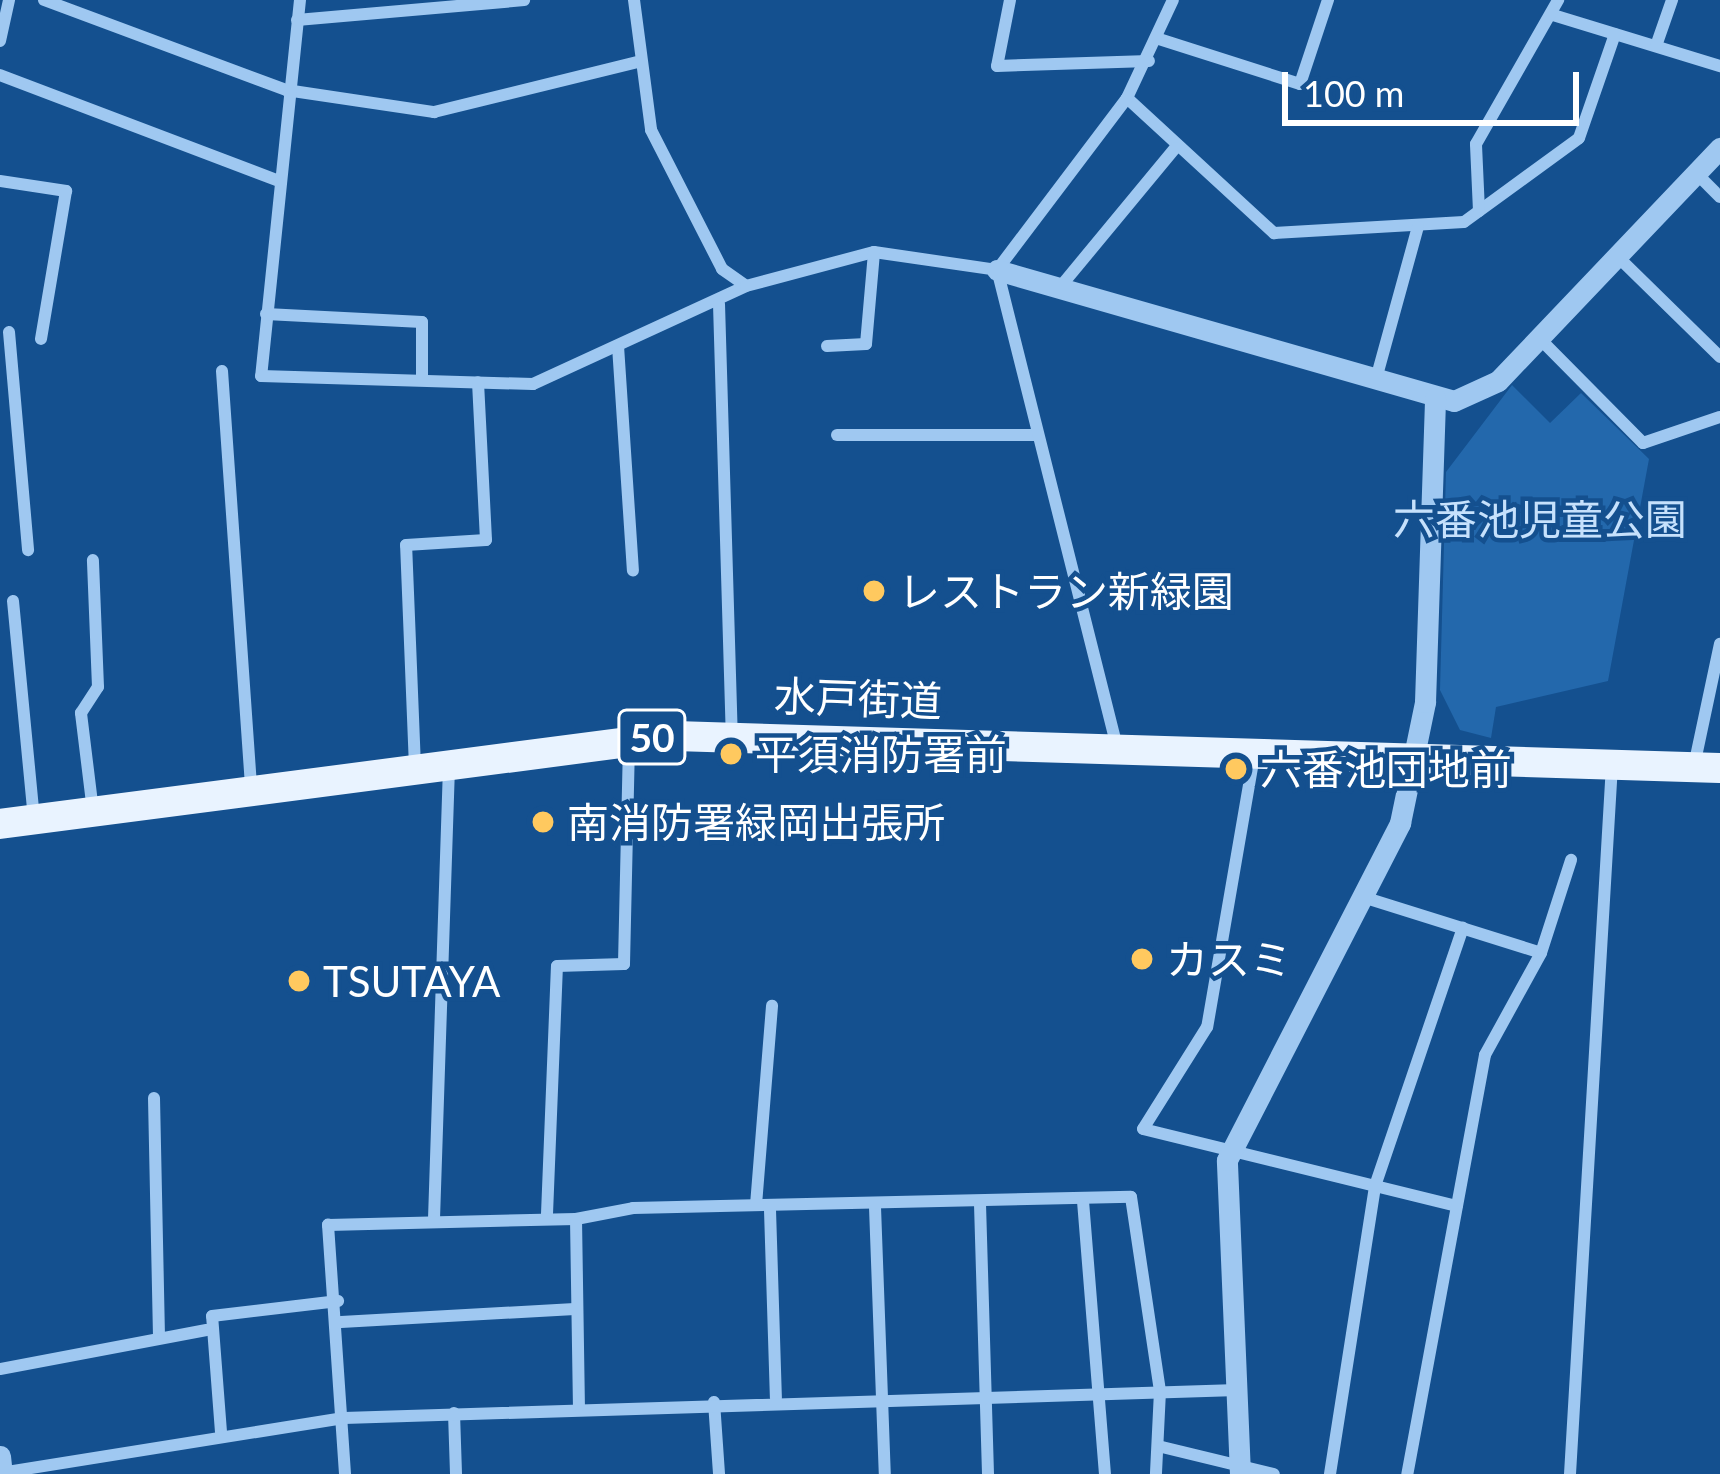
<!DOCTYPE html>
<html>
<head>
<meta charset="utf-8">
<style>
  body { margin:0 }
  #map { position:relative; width:1720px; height:1474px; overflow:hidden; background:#14508f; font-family:Lato,"Noto Sans JP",sans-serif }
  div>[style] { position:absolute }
  .green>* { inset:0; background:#2368ac }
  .minor>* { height:12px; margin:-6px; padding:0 6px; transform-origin:6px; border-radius:6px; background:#9fc8f1 }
  .tertiary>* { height:21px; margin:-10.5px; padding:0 10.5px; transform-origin:10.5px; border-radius:10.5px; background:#9fc8f1 }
  .primary>* { height:30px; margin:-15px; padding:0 15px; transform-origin:15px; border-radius:15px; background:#e9f3ff }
  .dots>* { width:33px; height:33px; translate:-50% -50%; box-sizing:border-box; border:6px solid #14508f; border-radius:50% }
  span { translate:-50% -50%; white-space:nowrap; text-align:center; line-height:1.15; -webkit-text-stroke:9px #14508f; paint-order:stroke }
  .shield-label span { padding:3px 9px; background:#14508f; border:3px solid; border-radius:9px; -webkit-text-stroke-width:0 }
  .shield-label { font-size:39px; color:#fff; font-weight:700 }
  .park-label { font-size:42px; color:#c6e1fc }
  .poi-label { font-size:42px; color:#fff }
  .left { translate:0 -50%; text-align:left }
  .street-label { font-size:42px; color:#fff }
  .scale { position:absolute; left:1282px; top:72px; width:297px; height:54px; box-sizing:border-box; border:6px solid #fff; border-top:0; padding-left:15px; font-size:36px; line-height:42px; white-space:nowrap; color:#fff; -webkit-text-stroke:9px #14508f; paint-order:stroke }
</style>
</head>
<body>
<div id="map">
  <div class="green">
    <div style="clip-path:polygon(1512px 385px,1550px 423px,1581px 393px,1649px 459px,1608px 681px,1496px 707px,1491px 738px,1460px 730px,1440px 690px,1446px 472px)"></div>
  </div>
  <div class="minor">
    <div style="left:44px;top:0;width:258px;rotate:20.4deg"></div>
    <div style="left:286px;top:90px;width:150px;rotate:8.5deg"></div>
    <div style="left:434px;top:112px;width:209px;rotate:-13.8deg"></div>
    <div style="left:300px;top:0;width:378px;rotate:95.9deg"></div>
    <div style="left:261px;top:376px;width:272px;rotate:1.7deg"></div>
    <div style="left:533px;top:384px;width:234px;rotate:-24.7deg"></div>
    <div style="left:634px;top:0;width:131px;rotate:82.5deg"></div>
    <div style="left:651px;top:130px;width:156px;rotate:62.9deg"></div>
    <div style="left:722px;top:269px;width:29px;rotate:35deg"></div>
    <div style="left:746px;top:286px;width:132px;rotate:-14.9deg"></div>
    <div style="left:874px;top:252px;width:124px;rotate:8.3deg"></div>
    <div style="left:1010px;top:0;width:67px;rotate:101.1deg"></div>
    <div style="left:997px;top:66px;width:152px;rotate:-1.9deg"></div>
    <div style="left:1553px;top:15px;width:175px;rotate:17deg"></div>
    <div style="left:297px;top:20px;width:228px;rotate:-5deg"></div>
    <div style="left:1159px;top:39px;width:148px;rotate:17.7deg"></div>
    <div style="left:1300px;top:84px;width:89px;rotate:-71.6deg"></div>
    <div style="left:0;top:41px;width:42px;rotate:-77.6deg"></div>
    <div style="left:1656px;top:46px;width:49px;rotate:-70.8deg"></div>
    <div style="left:0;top:75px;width:296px;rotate:20.8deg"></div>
    <div style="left:1127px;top:98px;width:200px;rotate:42.6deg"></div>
    <div style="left:1274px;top:233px;width:190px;rotate:-3.3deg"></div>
    <div style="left:1464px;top:222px;width:142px;rotate:-36.1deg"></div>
    <div style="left:1579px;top:138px;width:110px;rotate:-70.9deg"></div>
    <div style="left:1698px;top:175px;width:31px;rotate:45deg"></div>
    <div style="left:0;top:181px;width:67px;rotate:8.6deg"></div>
    <div style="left:66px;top:191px;width:150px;rotate:99.6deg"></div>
    <div style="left:1479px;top:211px;width:67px;rotate:-92.6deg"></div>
    <div style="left:1476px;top:144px;width:166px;rotate:-60.3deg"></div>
    <div style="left:1618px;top:257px;width:143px;rotate:44.4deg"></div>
    <div style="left:1061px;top:286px;width:179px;rotate:-50.4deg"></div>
    <div style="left:719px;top:304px;width:431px;rotate:88.3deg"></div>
    <div style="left:266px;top:314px;width:156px;rotate:2.9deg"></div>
    <div style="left:422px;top:322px;width:57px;rotate:90deg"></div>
    <div style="left:9px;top:332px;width:219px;rotate:85deg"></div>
    <div style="left:1541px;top:340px;width:145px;rotate:45.3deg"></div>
    <div style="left:1643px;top:443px;width:81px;rotate:-18.7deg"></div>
    <div style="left:618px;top:346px;width:225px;rotate:86.2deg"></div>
    <div style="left:827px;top:346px;width:39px;rotate:-3deg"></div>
    <div style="left:866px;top:344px;width:92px;rotate:-85deg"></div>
    <div style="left:222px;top:371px;width:419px;rotate:86deg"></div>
    <div style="left:1376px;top:379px;width:158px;rotate:-74.6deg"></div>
    <div style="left:837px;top:435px;width:201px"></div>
    <div style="left:13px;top:601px;width:219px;rotate:84.5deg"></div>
    <div style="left:1117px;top:747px;width:492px;rotate:-104.1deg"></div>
    <div style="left:997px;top:270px;width:216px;rotate:-52.9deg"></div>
    <div style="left:1127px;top:98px;width:108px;rotate:-64.9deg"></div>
    <div style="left:1254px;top:756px;width:275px;rotate:99.8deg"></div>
    <div style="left:1207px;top:1027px;width:120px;rotate:122.1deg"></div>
    <div style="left:1143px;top:1129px;width:323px;rotate:13.8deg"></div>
    <div style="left:1694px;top:766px;width:125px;rotate:-78deg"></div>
    <div style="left:415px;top:767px;width:222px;rotate:-92.3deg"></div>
    <div style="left:406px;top:545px;width:80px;rotate:-3.6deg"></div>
    <div style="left:486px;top:540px;width:158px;rotate:-92.9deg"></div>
    <div style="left:93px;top:811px;width:99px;rotate:-97deg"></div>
    <div style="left:81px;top:713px;width:31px;rotate:-57deg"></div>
    <div style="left:98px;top:687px;width:127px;rotate:-92.3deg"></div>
    <div style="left:1366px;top:898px;width:183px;rotate:17.4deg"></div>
    <div style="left:1541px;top:953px;width:116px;rotate:118.8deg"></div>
    <div style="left:1485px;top:1055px;width:426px;rotate:100.5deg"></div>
    <div style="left:1541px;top:953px;width:98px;rotate:-72.1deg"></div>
    <div style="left:154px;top:1098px;width:238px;rotate:88.8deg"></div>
    <div style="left:1083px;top:1201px;width:274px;rotate:85.4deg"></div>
    <div style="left:980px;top:1204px;width:270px;rotate:88.3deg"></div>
    <div style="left:756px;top:1205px;width:200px;rotate:-85.4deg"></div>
    <div style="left:875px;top:1207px;width:267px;rotate:87.9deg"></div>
    <div style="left:770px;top:1210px;width:188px;rotate:88.2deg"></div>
    <div style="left:547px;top:1214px;width:248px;rotate:-87.7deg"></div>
    <div style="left:557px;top:966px;width:67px;rotate:-1.7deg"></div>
    <div style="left:624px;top:964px;width:223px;rotate:-88.7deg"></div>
    <div style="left:434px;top:1219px;width:449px;rotate:-88.1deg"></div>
    <div style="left:576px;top:1219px;width:58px;rotate:-10.9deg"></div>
    <div style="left:633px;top:1208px;width:498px;rotate:-1.3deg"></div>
    <div style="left:1131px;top:1197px;width:196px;rotate:81.5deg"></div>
    <div style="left:1160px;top:1391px;width:83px;rotate:92.8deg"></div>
    <div style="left:341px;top:1322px;width:234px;rotate:-3.2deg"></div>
    <div style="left:0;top:1369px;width:210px;rotate:-10.7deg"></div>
    <div style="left:714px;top:1402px;width:72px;rotate:86deg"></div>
    <div style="left:454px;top:1413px;width:61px;rotate:88.1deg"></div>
    <div style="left:221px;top:1432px;width:116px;rotate:-94.4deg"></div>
    <div style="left:212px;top:1316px;width:127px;rotate:-6.8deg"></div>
    <div style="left:1162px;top:1447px;width:115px;rotate:13.6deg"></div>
    <div style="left:0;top:1473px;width:348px;rotate:-9.1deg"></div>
    <div style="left:344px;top:1418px;width:894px;rotate:-1.79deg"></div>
    <div style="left:345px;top:1474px;width:250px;rotate:-93.9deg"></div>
    <div style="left:328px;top:1225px;width:248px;rotate:-1.4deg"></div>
    <div style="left:576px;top:1219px;width:187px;rotate:89.1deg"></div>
    <div style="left:1330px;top:1474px;width:291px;rotate:-81.1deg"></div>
    <div style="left:1375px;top:1186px;width:273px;rotate:-71.2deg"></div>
    <div style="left:1570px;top:1474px;width:709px;rotate:-86.61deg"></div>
  </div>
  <div class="tertiary">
    <div style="left:997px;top:270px;width:475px;rotate:16deg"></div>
    <div style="left:1454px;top:401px;width:48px;rotate:-24.4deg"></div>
    <div style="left:1498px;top:381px;width:322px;rotate:-46.4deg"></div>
    <div style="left:0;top:1456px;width:18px;rotate:84deg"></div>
    <div style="left:1240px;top:1474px;width:314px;rotate:-92.4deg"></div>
    <div style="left:1227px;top:1160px;width:379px;rotate:-62.8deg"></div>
    <div style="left:1400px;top:823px;width:124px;rotate:-78.3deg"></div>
    <div style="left:1425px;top:702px;width:304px;rotate:-88.1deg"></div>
  </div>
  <div class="primary">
    <div style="left:0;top:824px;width:681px;rotate:-7.43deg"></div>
    <div style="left:675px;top:736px;width:1045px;rotate:1.75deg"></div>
  </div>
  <div class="dots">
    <div style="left:874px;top:591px;background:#ffc95f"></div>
    <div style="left:731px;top:754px;background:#ffc95f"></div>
    <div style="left:1236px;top:769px;background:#ffc95f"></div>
    <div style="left:543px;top:822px;background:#ffc95f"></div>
    <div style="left:1142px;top:959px;background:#ffc95f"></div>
    <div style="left:299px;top:981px;background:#ffc95f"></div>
  </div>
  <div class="shield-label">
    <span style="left:652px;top:737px">50</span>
  </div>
  <div class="park-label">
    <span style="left:1540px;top:519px">六番池児童公園</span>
  </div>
  <div class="poi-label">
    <span class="left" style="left:898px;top:591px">レストラン新緑園</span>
    <span class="left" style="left:755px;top:754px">平須消防署前</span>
    <span class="left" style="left:1260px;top:769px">六番池団地前</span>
    <span class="left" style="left:567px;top:822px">南消防署緑岡出張所</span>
    <span class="left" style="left:1166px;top:959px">カスミ</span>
    <span class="left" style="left:323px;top:981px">TSUTAYA</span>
  </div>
  <div class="street-label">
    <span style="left:858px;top:698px;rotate:2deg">水戸街道</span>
  </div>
  <div class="scale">100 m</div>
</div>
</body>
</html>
